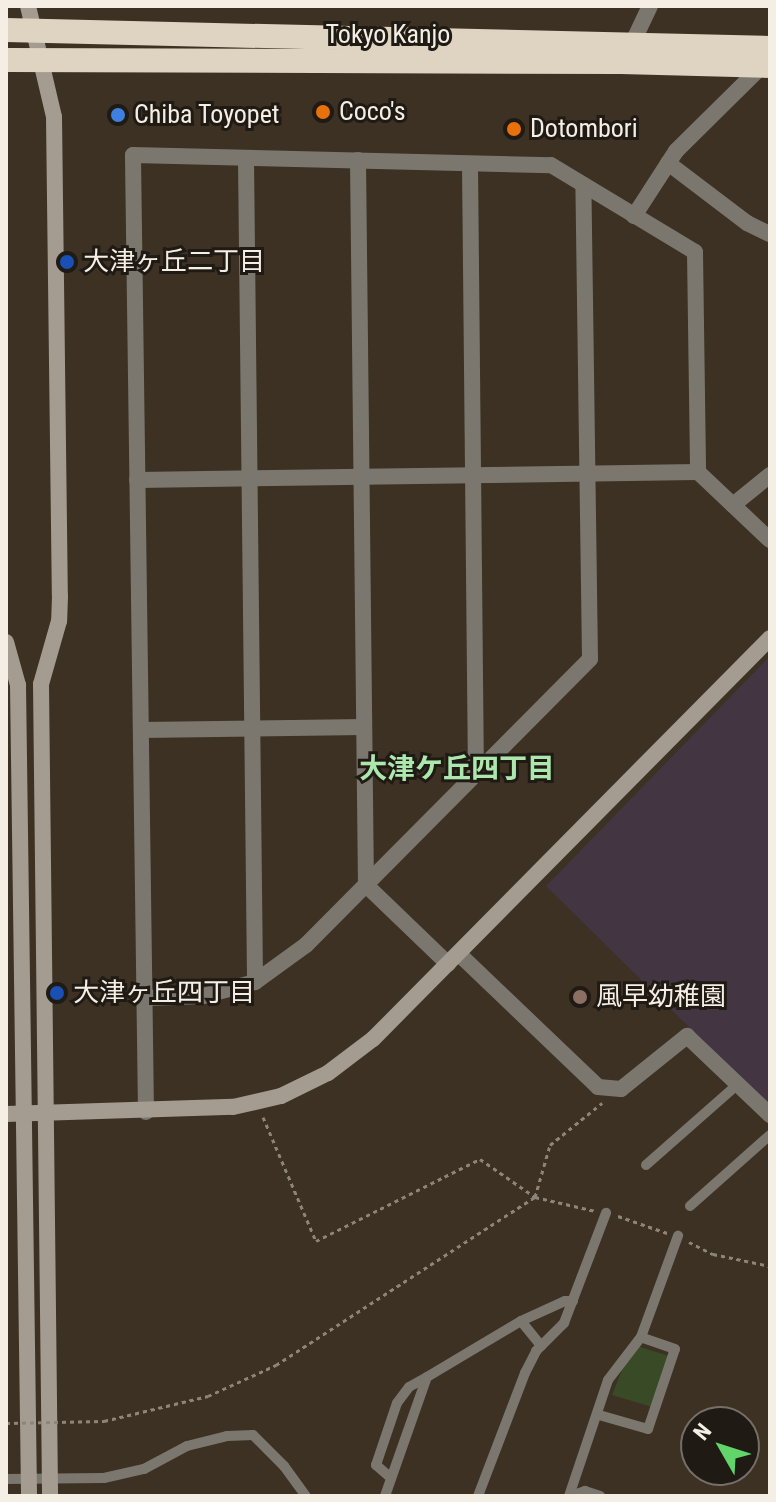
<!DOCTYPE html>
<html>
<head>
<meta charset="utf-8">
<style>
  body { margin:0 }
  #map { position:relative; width:776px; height:1502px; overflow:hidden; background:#3c3123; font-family:"Roboto Condensed","Noto Sans JP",sans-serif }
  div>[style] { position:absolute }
  .education>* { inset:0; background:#443542 }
  .green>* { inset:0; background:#384a26 }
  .path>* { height:3px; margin-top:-1.5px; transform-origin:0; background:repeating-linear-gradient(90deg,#8e857a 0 4px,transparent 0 8px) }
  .lane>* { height:10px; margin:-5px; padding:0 5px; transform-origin:5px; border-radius:5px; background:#7b776f }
  .street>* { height:16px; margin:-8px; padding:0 8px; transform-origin:8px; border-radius:8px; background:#7b776f }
  .secondary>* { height:16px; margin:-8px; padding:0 8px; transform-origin:8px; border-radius:8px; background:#a49c90 }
  .highway>* { height:24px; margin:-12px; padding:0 12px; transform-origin:12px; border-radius:12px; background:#dfd4c1 }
  .path-bridge>* { height:3px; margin-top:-1.5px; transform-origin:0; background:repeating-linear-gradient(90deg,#8e857a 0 4px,transparent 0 8px) }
  .dots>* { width:22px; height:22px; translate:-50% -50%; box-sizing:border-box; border:4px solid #1f1a14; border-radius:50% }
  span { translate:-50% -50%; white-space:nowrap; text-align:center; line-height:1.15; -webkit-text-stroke:6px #1f1a14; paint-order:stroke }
  .street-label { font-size:26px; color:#f5eee5 }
  .poi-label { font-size:26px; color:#f5eee5 }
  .left { translate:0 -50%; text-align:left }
  .neighbourhood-label { font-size:28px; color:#ace7ad; font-weight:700 }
  .frame { position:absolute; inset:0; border:8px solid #f5eee5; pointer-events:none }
  .north { position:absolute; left:680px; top:1406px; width:80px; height:80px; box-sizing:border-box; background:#1f1a14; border:2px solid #756f68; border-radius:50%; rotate:309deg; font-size:22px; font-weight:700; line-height:32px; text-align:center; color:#f5eee5 }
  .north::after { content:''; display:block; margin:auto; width:28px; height:36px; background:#61d46a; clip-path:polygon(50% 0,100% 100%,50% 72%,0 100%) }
</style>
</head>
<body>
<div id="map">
  <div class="education">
    <div style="clip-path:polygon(770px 656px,770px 1107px,546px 886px)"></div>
  </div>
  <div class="green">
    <div style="clip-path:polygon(637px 1346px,669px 1356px,652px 1407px,612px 1395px,626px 1360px)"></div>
  </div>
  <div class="path">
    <div style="left:263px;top:1117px;width:135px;rotate:66.9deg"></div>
    <div style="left:316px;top:1241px;width:183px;rotate:-26.6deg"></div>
    <div style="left:480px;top:1159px;width:67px;rotate:34.6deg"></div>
    <div style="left:535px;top:1197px;width:54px;rotate:-73.9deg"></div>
    <div style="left:550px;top:1145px;width:67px;rotate:-38.9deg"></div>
    <div style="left:618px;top:1216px;width:52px;rotate:19.1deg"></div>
    <div style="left:689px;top:1242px;width:27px;rotate:27deg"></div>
    <div style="left:713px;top:1254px;width:58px;rotate:11.9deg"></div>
    <div style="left:104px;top:1421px;width:107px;rotate:-13.5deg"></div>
    <div style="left:208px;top:1396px;width:75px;rotate:-24.5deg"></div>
    <div style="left:276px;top:1365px;width:309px;rotate:-33deg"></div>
    <div style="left:535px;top:1197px;width:62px;rotate:13.1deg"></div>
  </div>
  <div class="lane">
    <div style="left:646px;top:1165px;width:123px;rotate:-41.4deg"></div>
    <div style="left:690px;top:1206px;width:107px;rotate:-41.6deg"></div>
    <div style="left:521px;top:1321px;width:32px;rotate:51deg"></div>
    <div style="left:599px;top:1415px;width:51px;rotate:15.9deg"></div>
    <div style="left:648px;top:1429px;width:84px;rotate:-71.4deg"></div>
    <div style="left:675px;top:1349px;width:36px;rotate:-161deg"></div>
    <div style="left:391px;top:1478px;width:20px;rotate:-139deg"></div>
    <div style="left:376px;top:1465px;width:65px;rotate:-71.3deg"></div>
    <div style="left:397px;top:1403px;width:20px;rotate:-53deg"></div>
    <div style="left:409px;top:1387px;width:21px;rotate:-29deg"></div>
    <div style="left:6px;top:1479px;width:98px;rotate:-0.6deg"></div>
    <div style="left:104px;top:1478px;width:41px;rotate:-12.7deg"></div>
    <div style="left:144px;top:1469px;width:49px;rotate:-28.1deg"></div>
    <div style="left:187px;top:1446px;width:41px;rotate:-14deg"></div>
    <div style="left:227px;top:1436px;width:26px;rotate:-2deg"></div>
    <div style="left:253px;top:1435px;width:44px;rotate:45deg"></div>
    <div style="left:284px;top:1466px;width:37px;rotate:54deg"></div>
    <div style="left:385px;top:1496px;width:126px;rotate:-70.6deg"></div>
    <div style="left:427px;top:1377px;width:109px;rotate:-30.8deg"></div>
    <div style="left:521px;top:1321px;width:48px;rotate:-24.4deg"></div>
    <div style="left:565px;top:1301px;width:8px"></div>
    <div style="left:478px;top:1496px;width:132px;rotate:-69.1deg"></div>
    <div style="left:525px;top:1373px;width:25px;rotate:-63deg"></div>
    <div style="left:536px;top:1351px;width:40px;rotate:-45deg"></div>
    <div style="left:564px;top:1323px;width:118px;rotate:-69.1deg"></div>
    <div style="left:569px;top:1496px;width:122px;rotate:-71.4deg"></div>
    <div style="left:608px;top:1380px;width:54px;rotate:-52.5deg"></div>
    <div style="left:641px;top:1337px;width:108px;rotate:-69.9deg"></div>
    <div style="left:571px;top:1496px;width:15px;rotate:-20deg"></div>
    <div style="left:585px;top:1491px;width:16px;rotate:18deg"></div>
  </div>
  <div class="street">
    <div style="left:632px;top:44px;width:42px;rotate:-64.7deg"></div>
    <div style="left:246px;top:159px;width:823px;rotate:89.37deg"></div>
    <div style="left:358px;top:160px;width:725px;rotate:89.37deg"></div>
    <div style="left:366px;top:885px;width:114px;rotate:43.9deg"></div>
    <div style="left:668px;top:163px;width:99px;rotate:37.2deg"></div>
    <div style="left:747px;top:223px;width:25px;rotate:26deg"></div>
    <div style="left:470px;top:164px;width:610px;rotate:89.44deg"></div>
    <div style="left:634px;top:216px;width:77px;rotate:-57.1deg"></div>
    <div style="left:676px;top:151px;width:121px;rotate:-44.7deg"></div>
    <div style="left:137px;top:480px;width:561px;rotate:-0.82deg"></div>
    <div style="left:698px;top:472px;width:99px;rotate:43.4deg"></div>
    <div style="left:733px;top:505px;width:48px;rotate:-39deg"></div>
    <div style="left:141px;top:730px;width:223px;rotate:-0.8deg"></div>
    <div style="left:459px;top:954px;width:192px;rotate:43.7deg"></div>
    <div style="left:598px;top:1087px;width:23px;rotate:5deg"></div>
    <div style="left:621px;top:1089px;width:85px;rotate:-38.8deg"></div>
    <div style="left:687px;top:1036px;width:115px;rotate:43.6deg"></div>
    <div style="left:145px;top:998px;width:58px;rotate:-2deg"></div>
    <div style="left:203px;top:996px;width:54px;rotate:-15.1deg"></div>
    <div style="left:255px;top:982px;width:63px;rotate:-36deg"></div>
    <div style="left:306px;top:945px;width:403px;rotate:-45.2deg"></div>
    <div style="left:590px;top:659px;width:474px;rotate:-90.8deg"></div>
    <div style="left:146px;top:1112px;width:957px;rotate:-90.78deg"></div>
    <div style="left:133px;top:155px;width:418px;rotate:1.4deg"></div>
    <div style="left:551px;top:165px;width:168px;rotate:31.1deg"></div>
    <div style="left:695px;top:252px;width:220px;rotate:89.2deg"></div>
  </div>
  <div class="secondary">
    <div style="left:28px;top:6px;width:114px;rotate:76.8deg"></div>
    <div style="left:54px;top:117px;width:479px;rotate:89.3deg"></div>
    <div style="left:60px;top:596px;width:25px;rotate:92deg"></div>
    <div style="left:59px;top:621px;width:66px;rotate:105.9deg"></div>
    <div style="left:41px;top:684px;width:812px;rotate:89.36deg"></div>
    <div style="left:6px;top:642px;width:45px;rotate:74.4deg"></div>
    <div style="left:18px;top:685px;width:811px;rotate:89.22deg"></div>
    <div style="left:6px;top:1114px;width:227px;rotate:-1.8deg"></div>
    <div style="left:233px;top:1107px;width:49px;rotate:-12.9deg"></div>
    <div style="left:281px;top:1096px;width:52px;rotate:-26.1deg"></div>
    <div style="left:328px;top:1073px;width:56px;rotate:-37.1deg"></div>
    <div style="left:373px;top:1039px;width:564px;rotate:-45.29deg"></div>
  </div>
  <div class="highway">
    <div style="left:6px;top:30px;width:764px;rotate:1.35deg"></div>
    <div style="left:6px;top:60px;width:615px;rotate:0.19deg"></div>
    <div style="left:621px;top:62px;width:149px;rotate:1.5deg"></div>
  </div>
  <div class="path-bridge">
    <div style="left:6px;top:1423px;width:98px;rotate:-1.2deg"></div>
  </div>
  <div class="dots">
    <div style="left:323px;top:112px;background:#e8710a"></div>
    <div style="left:118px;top:115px;background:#3f7fe0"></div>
    <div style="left:514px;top:129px;background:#e8710a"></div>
    <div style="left:67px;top:262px;background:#1a4fb4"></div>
    <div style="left:57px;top:993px;background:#1a4fb4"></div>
    <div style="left:580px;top:997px;background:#8d6e63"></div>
  </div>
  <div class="street-label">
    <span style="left:388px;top:35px">Tokyo Kanjo</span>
  </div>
  <div class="poi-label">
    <span class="left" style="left:339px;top:112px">Coco's</span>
    <span class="left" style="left:134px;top:115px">Chiba Toyopet</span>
    <span class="left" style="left:530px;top:129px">Dotombori</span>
    <span class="left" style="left:83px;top:262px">大津ヶ丘二丁目</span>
    <span class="left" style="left:73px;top:993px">大津ヶ丘四丁目</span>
    <span class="left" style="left:596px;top:997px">風早幼稚園</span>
  </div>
  <div class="neighbourhood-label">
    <span style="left:457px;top:769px">大津ケ丘四丁目</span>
  </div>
  <div class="frame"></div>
  <div class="north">N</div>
</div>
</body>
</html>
